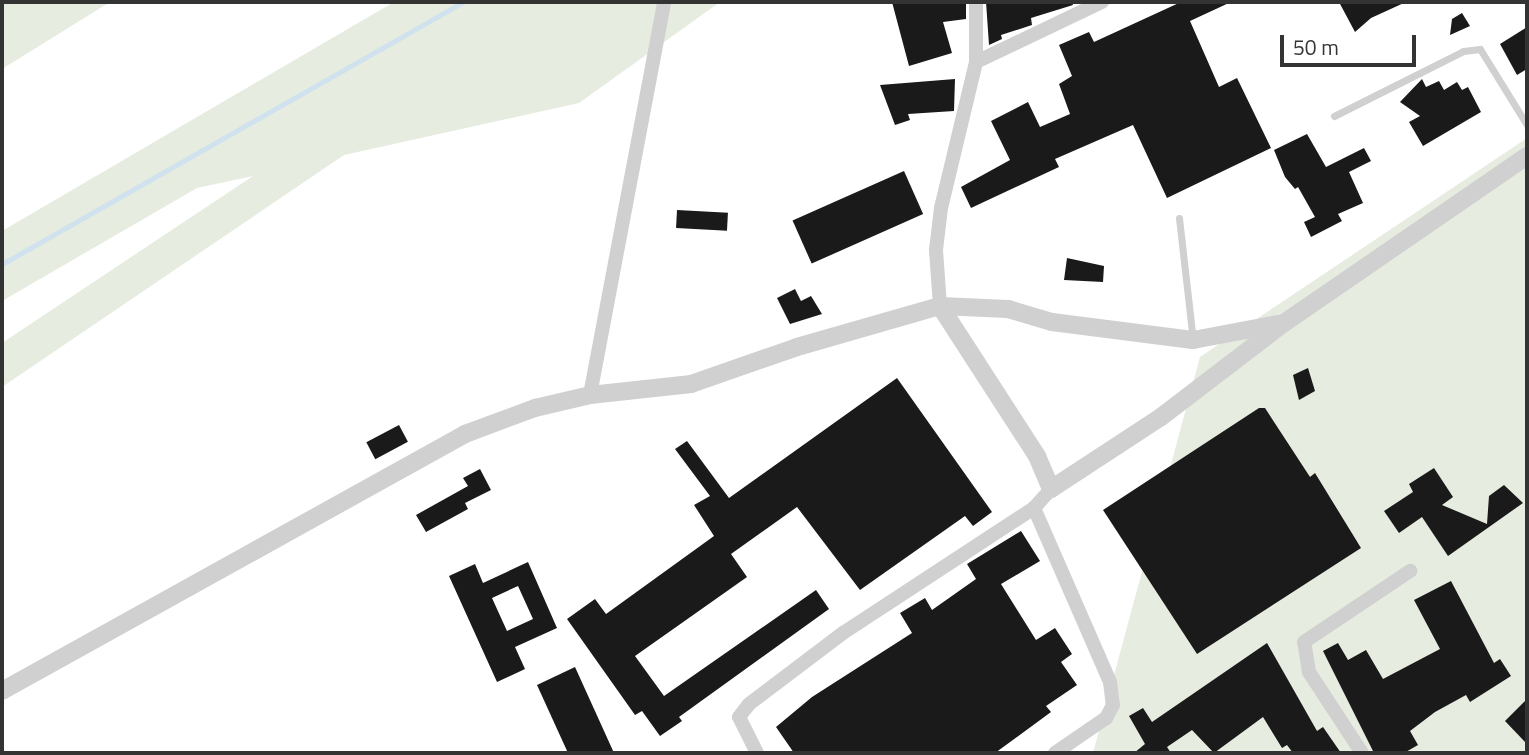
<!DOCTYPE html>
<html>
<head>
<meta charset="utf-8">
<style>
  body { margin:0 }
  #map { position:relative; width:1529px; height:755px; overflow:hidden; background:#fff; font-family:"Titillium Web",sans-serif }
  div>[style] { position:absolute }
  .green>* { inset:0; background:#e6ecdf }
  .stream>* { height:5px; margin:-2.5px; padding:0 2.5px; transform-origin:2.5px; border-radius:2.5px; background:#cfe2ee }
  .building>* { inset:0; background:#1a1a1a; transform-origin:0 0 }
  .service>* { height:7px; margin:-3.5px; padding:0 3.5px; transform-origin:3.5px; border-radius:3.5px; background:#d0d0d0 }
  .minor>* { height:14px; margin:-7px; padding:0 7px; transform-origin:7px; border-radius:7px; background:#d0d0d0 }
  .tertiary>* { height:18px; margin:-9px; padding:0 9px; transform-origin:9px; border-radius:9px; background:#d0d0d0 }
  span { translate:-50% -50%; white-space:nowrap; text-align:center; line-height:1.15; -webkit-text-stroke:7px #fff; paint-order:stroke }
  .frame { position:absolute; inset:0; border:4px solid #333; pointer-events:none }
  .scale { position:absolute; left:1280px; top:35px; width:136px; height:32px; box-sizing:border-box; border:4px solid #333; border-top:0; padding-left:9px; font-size:21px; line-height:24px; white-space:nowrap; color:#333; -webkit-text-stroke:5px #fff; paint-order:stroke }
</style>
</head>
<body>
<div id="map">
  <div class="green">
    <div style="clip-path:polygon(2px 2px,110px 2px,2px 69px)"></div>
    <div style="clip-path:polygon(394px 2px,720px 2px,579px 103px,344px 155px,2px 387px,2px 343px,253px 176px,197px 188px,2px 301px,2px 231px)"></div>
    <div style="clip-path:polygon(1527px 138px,1527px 753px,1093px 753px,1200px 357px)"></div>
  </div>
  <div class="stream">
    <div style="left:2px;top:264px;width:530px;rotate:-29.61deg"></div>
  </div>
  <div class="building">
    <div style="clip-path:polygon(892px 2px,966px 2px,966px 19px,943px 22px,952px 53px,909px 66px)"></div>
    <div style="clip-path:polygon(986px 2px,1072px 2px,1073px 5px,1031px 18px,1032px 25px,1001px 35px,1002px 39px,989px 45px)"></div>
    <div style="clip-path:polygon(1181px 2px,1231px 2px,1190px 21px,1219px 87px,1237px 78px,1271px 148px,1167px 198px,1133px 125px,1055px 159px,1059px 167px,971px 208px,961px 187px,1010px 160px,991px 121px,1028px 102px,1040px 127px,1070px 114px,1059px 84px,1072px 76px,1059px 45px,1089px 32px,1094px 42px)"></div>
    <div style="clip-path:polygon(1339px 2px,1406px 2px,1371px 18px,1355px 32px)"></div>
    <div style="clip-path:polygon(1462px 13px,1470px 26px,1450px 35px,1452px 19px)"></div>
    <div style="clip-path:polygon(1527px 27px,1527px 69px,1517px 75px,1500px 44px)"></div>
    <div style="clip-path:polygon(955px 79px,954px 111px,908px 114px,910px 120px,895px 125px,880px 85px)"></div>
    <div style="clip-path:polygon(1422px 79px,1426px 87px,1439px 81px,1444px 90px,1457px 82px,1462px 90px,1468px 87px,1481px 112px,1423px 146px,1409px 122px,1420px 116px,1400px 102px)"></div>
    <div style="clip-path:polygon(1307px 134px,1326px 167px,1364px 148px,1371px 161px,1349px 172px,1363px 203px,1338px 214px,1342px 221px,1311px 237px,1304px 222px,1315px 217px,1298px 187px,1295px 189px,1285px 177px,1274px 150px)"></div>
    <div style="left:904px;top:171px;width:47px;height:122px;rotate:66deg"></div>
    <div style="left:677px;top:210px;width:51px;height:18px;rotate:3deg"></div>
    <div style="clip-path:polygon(1067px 258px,1104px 266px,1103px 282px,1064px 280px)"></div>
    <div style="clip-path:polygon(795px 289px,801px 301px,811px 296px,822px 314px,790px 324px,777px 298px)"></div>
    <div style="clip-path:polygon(1308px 368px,1315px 391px,1299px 400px,1293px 375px)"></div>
    <div style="clip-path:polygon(897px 378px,992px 512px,973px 526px,965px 516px,860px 590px,797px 507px,731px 554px,747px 577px,635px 656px,664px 696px,816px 590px,829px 609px,679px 717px,682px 721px,660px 736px,642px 711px,635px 715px,567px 619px,595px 599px,606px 614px,714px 536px,694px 505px,710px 496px,675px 449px,687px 441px,729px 498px)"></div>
    <div style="clip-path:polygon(1259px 408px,1265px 408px,1310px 477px,1315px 473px,1361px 548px,1197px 654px,1103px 510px)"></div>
    <div style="left:399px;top:425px;width:19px;height:37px;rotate:62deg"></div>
    <div style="clip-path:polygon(1434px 468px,1453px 497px,1442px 505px,1487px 524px,1489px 496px,1504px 485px,1523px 503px,1448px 556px,1422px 517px,1399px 533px,1384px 511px,1413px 492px,1409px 484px)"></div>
    <div style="clip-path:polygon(480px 469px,491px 490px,465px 503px,468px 509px,426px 532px,416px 515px,468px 486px,463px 478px)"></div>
    <div style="clip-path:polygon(1021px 531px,1040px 561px,1001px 584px,1036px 640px,1055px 628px,1072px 654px,1061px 662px,1077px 685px,1046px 706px,1051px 712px,995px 753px,794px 753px,776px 727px,812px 697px,912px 633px,900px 613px,925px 598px,932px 610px,976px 579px,967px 564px)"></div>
    <div style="clip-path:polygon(evenodd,528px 562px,557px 628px,515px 647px,525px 669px,497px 682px,449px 576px,475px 564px,483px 583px,528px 562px,518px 586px,533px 619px,507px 631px,492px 598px,518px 586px)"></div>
    <div style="clip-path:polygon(1451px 581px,1494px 663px,1500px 659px,1511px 676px,1470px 702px,1466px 695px,1435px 712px,1410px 731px,1418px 745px,1404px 753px,1374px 753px,1323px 651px,1338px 643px,1348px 660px,1366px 650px,1383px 679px,1440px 649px,1414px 600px)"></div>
    <div style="clip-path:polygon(1267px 643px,1317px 731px,1323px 727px,1341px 753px,1293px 753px,1287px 745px,1282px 748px,1263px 717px,1214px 753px,1192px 730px,1167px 747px,1171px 753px,1134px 753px,1145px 744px,1129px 716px,1143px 708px,1152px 722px)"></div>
    <div style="clip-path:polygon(575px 667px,614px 753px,568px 753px,537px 685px)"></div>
    <div style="clip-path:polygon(1527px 699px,1527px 744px,1505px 721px)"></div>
  </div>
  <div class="service">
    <div style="left:1334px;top:116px;width:144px;rotate:-26.7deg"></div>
    <div style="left:1463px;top:51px;width:17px;rotate:-7deg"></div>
    <div style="left:1480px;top:49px;width:89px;rotate:58.3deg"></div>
    <div style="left:1179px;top:218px;width:123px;rotate:83.5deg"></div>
  </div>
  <div class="minor">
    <div style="left:976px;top:62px;width:140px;rotate:-25.5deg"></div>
    <div style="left:940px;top:306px;width:56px;rotate:-94.1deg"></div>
    <div style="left:936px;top:250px;width:42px;rotate:-83.2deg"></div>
    <div style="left:941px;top:208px;width:150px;rotate:-76.5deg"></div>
    <div style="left:976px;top:62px;width:60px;rotate:-90deg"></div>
    <div style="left:590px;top:395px;width:400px;rotate:-79.3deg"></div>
    <div style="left:1034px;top:508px;width:190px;rotate:66.4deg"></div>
    <div style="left:1110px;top:682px;width:23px;rotate:83deg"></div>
    <div style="left:1113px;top:705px;width:15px;rotate:118deg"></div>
    <div style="left:1106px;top:718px;width:62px;rotate:145.5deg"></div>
    <div style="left:757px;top:753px;width:40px;rotate:-116.6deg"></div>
    <div style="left:739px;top:717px;width:16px;rotate:-52deg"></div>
    <div style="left:749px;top:704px;width:118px;rotate:-37.1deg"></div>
    <div style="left:843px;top:633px;width:228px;rotate:-33.2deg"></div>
    <div style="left:1034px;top:508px;width:25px;rotate:-48deg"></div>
    <div style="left:1362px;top:753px;width:97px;rotate:-123.2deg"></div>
    <div style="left:1309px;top:672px;width:30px;rotate:-99deg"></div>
    <div style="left:1304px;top:642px;width:128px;rotate:-33.8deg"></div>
  </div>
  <div class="tertiary">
    <div style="left:940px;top:306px;width:68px;rotate:2.5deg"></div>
    <div style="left:1008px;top:309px;width:46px;rotate:16.5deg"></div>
    <div style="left:1052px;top:322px;width:142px;rotate:7.3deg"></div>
    <div style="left:1193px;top:340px;width:86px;rotate:-10.7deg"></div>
    <div style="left:2px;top:691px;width:530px;rotate:-29.03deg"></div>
    <div style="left:465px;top:434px;width:75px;rotate:-20.4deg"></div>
    <div style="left:535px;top:408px;width:57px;rotate:-13.3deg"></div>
    <div style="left:590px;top:395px;width:102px;rotate:-6.2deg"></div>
    <div style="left:691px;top:384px;width:112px;rotate:-19.2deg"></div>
    <div style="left:797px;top:347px;width:149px;rotate:-16deg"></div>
    <div style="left:940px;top:306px;width:179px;rotate:57.1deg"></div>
    <div style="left:1037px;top:456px;width:36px;rotate:67deg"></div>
    <div style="left:1051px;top:489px;width:131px;rotate:-33.2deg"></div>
    <div style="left:1161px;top:417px;width:155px;rotate:-37.4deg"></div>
    <div style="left:1284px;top:323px;width:295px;rotate:-34.5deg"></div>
  </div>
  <div class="frame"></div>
  <div class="scale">50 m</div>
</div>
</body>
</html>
